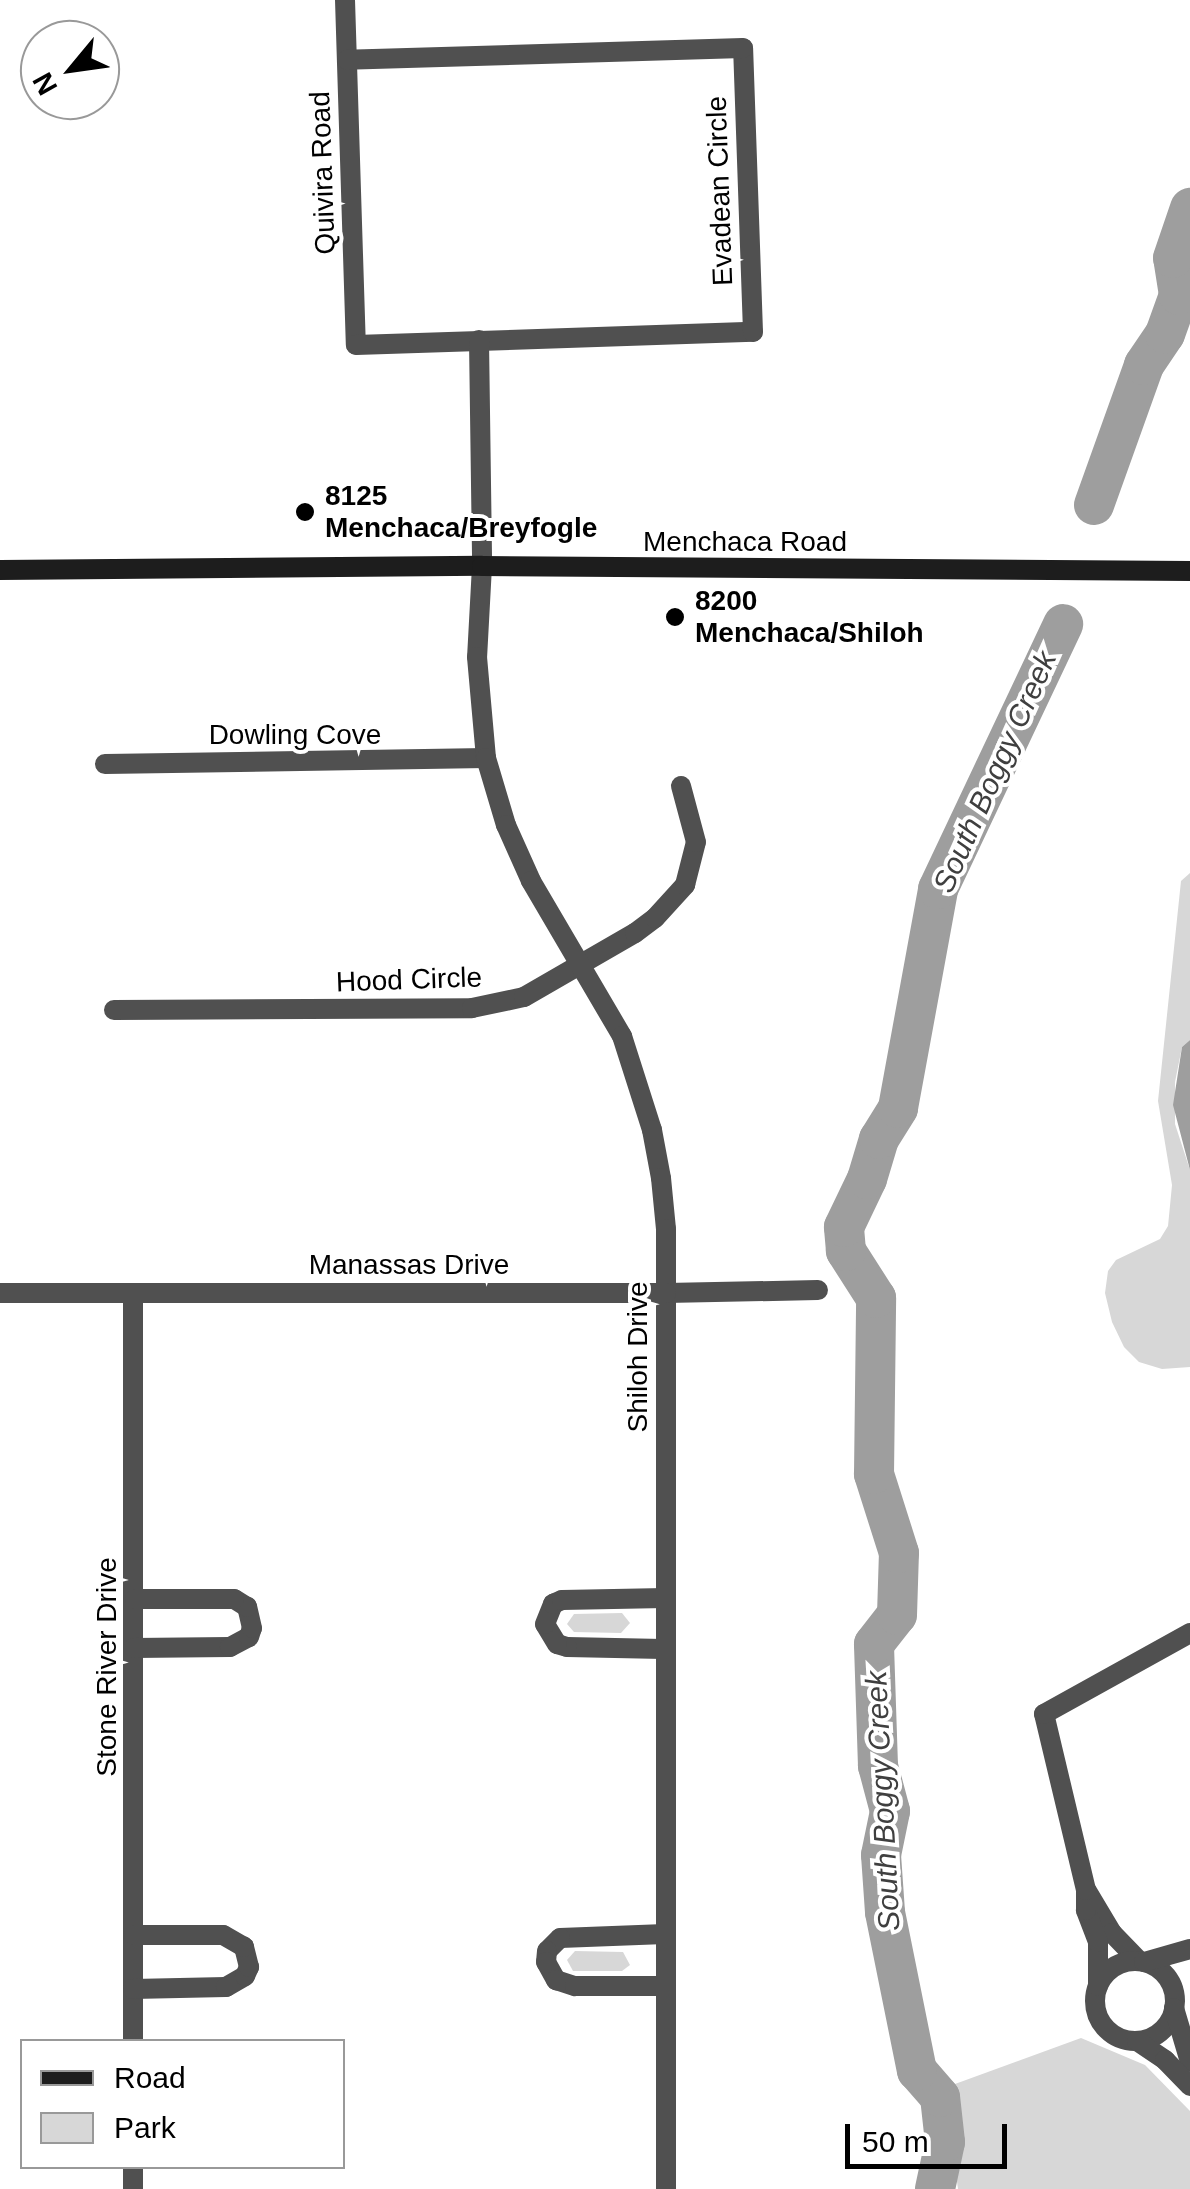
<!DOCTYPE html>
<html>
<head>
<meta charset="utf-8">
<style>
  body { margin:0 }
  #map { position:relative; width:1190px; height:2189px; overflow:hidden; background:#fff; font-family:Arial,sans-serif }
  div>[style] { position:absolute }
  .green>* { inset:0; background:#d7d7d7 }
  .water>* { inset:0; background:#9e9e9e }
  .river>* { height:40px; margin:-20px; padding:0 20px; transform-origin:20px; border-radius:20px; background:#9e9e9e }
  .minor>* { height:20px; margin:-10px; padding:0 10px; transform-origin:10px; border-radius:10px; background:#505050 }
  .minor>.ring { margin:-10px; padding:0; box-sizing:content-box; background:none; border:20px solid #505050; border-radius:50% }
  .tertiary>* { height:20px; margin:-10px; padding:0 10px; transform-origin:10px; border-radius:10px; background:#505050 }
  .secondary>* { height:20px; margin:-10px; padding:0 10px; transform-origin:10px; border-radius:10px; background:#1d1d1d }
  .dots>* { width:28px; height:28px; translate:-50% -50%; box-sizing:border-box; border:5px solid #fff; border-radius:50% }
  span { translate:-50% -50%; white-space:nowrap; text-align:center; line-height:1.15; -webkit-text-stroke:8px #fff; paint-order:stroke }
  .street-label { font-size:28px; color:#000 }
  .poi-label { font-size:28px; color:#000; font-weight:700 }
  .left { translate:0 -50%; text-align:left }
  .water-label { font-size:30px; color:#3f3f3f; font-style:italic }
  .legend { position:absolute; left:20px; top:2039px; width:325px; height:130px; box-sizing:border-box; background:#fff; border:2px solid #999; margin:0; padding:12px 18px; list-style:none; font-size:30px; color:#000 }
  .legend li { display:flex; align-items:center; gap:20px; height:50px }
  .legend b { width:50px; border:2px solid #999 }
  .north { position:absolute; left:20px; top:20px; width:100px; height:100px; box-sizing:border-box; background:#fff; border:2px solid #999; border-radius:50%; rotate:241deg; font-size:28px; font-weight:700; line-height:40px; text-align:center; color:#000 }
  .north::after { content:''; display:block; margin:auto; width:35px; height:45px; background:#000; clip-path:polygon(50% 0,100% 100%,50% 72%,0 100%) }
  .scale { position:absolute; left:845px; top:2124px; width:162px; height:45px; box-sizing:border-box; border:5px solid #000; border-top:0; padding-left:12px; font-size:30px; line-height:35px; white-space:nowrap; color:#000; -webkit-text-stroke:8px #fff; paint-order:stroke }
</style>
</head>
<body>
<div id="map">
  <div class="green">
    <div style="clip-path:polygon(1190px 873px,1190px 1040px,1182px 1047px,1175px 1082px,1175px 1124px,1190px 1170px,1190px 1367px,1162px 1369px,1139px 1362px,1124px 1347px,1112px 1322px,1105px 1293px,1108px 1271px,1116px 1260px,1160px 1239px,1168px 1226px,1172px 1185px,1158px 1101px,1181px 881px)"></div>
    <div style="clip-path:polygon(622px 1613px,630px 1623px,621px 1633px,574px 1632px,567px 1624px,574px 1614px)"></div>
    <div style="clip-path:polygon(575px 1951px,623px 1952px,630px 1965px,622px 1971px,573px 1971px,567px 1960px)"></div>
    <div style="clip-path:polygon(1081px 2038px,1145px 2065px,1190px 2111px,1190px 2189px,958px 2189px,944px 2088px)"></div>
  </div>
  <div class="water">
    <div style="clip-path:polygon(1190px 1040px,1190px 1219px,1190px 1170px,1173px 1105px,1182px 1047px)"></div>
  </div>
  <div class="river">
    <div style="left:1094px;top:505px;width:149px;rotate:-70.3deg"></div>
    <div style="left:1144px;top:365px;width:37px;rotate:-56deg"></div>
    <div style="left:1165px;top:334px;width:41px;rotate:-70.3deg"></div>
    <div style="left:1179px;top:295px;width:37px;rotate:-99deg"></div>
    <div style="left:1173px;top:258px;width:53px;rotate:-71.2deg"></div>
    <div style="left:935px;top:2189px;width:48px;rotate:-78deg"></div>
    <div style="left:945px;top:2142px;width:45px;rotate:-96.3deg"></div>
    <div style="left:940px;top:2097px;width:35px;rotate:-131deg"></div>
    <div style="left:917px;top:2071px;width:162px;rotate:-101.4deg"></div>
    <div style="left:885px;top:1912px;width:57px;rotate:-94deg"></div>
    <div style="left:881px;top:1855px;width:45px;rotate:-78.4deg"></div>
    <div style="left:890px;top:1811px;width:47px;rotate:-104.9deg"></div>
    <div style="left:878px;top:1766px;width:122px;rotate:-91.9deg"></div>
    <div style="left:874px;top:1644px;width:37px;rotate:-52deg"></div>
    <div style="left:897px;top:1615px;width:62px;rotate:-88.2deg"></div>
    <div style="left:899px;top:1553px;width:83px;rotate:-107.6deg"></div>
    <div style="left:874px;top:1474px;width:176px;rotate:-89.3deg"></div>
    <div style="left:876px;top:1298px;width:56px;rotate:-122.6deg"></div>
    <div style="left:846px;top:1251px;width:24px;rotate:-95deg"></div>
    <div style="left:844px;top:1227px;width:53px;rotate:-64.4deg"></div>
    <div style="left:867px;top:1179px;width:42px;rotate:-73.3deg"></div>
    <div style="left:879px;top:1139px;width:36px;rotate:-58deg"></div>
    <div style="left:898px;top:1108px;width:223px;rotate:-79.6deg"></div>
    <div style="left:938px;top:889px;width:293px;rotate:-64.7deg"></div>
  </div>
  <div class="minor">
    <div style="left:345px;top:0;width:345px;rotate:88.2deg"></div>
    <div style="left:356px;top:345px;width:397px;rotate:-1.9deg"></div>
    <div style="left:753px;top:332px;width:284px;rotate:-92deg"></div>
    <div style="left:743px;top:48px;width:396px;rotate:178.3deg"></div>
    <div style="left:479px;top:340px;width:226px;rotate:89.2deg"></div>
    <div style="left:105px;top:764px;width:381px;rotate:-0.9deg"></div>
    <div style="left:114px;top:1010px;width:358px;rotate:-0.3deg"></div>
    <div style="left:472px;top:1008px;width:53px;rotate:-11.9deg"></div>
    <div style="left:524px;top:997px;width:128px;rotate:-30deg"></div>
    <div style="left:635px;top:933px;width:25px;rotate:-37deg"></div>
    <div style="left:655px;top:918px;width:45px;rotate:-47.7deg"></div>
    <div style="left:685px;top:885px;width:44px;rotate:-75.7deg"></div>
    <div style="left:696px;top:842px;width:58px;rotate:-105deg"></div>
    <div style="left:133px;top:1293px;width:749px;rotate:90deg"></div>
    <div style="left:666px;top:1293px;width:152px;rotate:-1.1deg"></div>
    <div style="left:134px;top:1648px;width:96px;rotate:-0.6deg"></div>
    <div style="left:230px;top:1647px;width:21px;rotate:-28deg"></div>
    <div style="left:249px;top:1637px;width:9px;rotate:-72deg"></div>
    <div style="left:252px;top:1628px;width:22px;rotate:-103deg"></div>
    <div style="left:247px;top:1607px;width:15px;rotate:-148deg"></div>
    <div style="left:234px;top:1599px;width:99px;rotate:180deg"></div>
    <div style="left:663px;top:1649px;width:96px;rotate:-178.8deg"></div>
    <div style="left:567px;top:1647px;width:10px;rotate:-163deg"></div>
    <div style="left:557px;top:1644px;width:23px;rotate:-121deg"></div>
    <div style="left:545px;top:1624px;width:22px;rotate:-68deg"></div>
    <div style="left:553px;top:1604px;width:10px;rotate:-24deg"></div>
    <div style="left:562px;top:1600px;width:103px;rotate:-1.1deg"></div>
    <div style="left:1087px;top:1891px;width:49px;rotate:59.2deg"></div>
    <div style="left:1112px;top:1933px;width:39px;rotate:46deg"></div>
    <div style="left:665px;top:1934px;width:105px;rotate:177.8deg"></div>
    <div style="left:560px;top:1938px;width:18px;rotate:135deg"></div>
    <div style="left:547px;top:1951px;width:11px;rotate:95deg"></div>
    <div style="left:546px;top:1962px;width:21px;rotate:61deg"></div>
    <div style="left:556px;top:1980px;width:20px;rotate:18deg"></div>
    <div style="left:575px;top:1986px;width:90px"></div>
    <div class="ring" style="left:1095px;top:1961px;width:60px;height:60px"></div>
    <div style="left:1144px;top:1962px;width:48px;rotate:-15.8deg"></div>
    <div style="left:1098px;top:1986px;width:44px;rotate:-90deg"></div>
    <div style="left:1098px;top:1942px;width:34px;rotate:-111deg"></div>
    <div style="left:1086px;top:1910px;width:20px;rotate:-90deg"></div>
    <div style="left:1086px;top:1890px;width:181px;rotate:-103.4deg"></div>
    <div style="left:1044px;top:1714px;width:167px;rotate:-29deg"></div>
    <div style="left:133px;top:1989px;width:93px;rotate:-1.2deg"></div>
    <div style="left:226px;top:1987px;width:22px;rotate:-30deg"></div>
    <div style="left:245px;top:1976px;width:10px;rotate:-66deg"></div>
    <div style="left:249px;top:1967px;width:21px;rotate:-104deg"></div>
    <div style="left:244px;top:1947px;width:24px;rotate:-150deg"></div>
    <div style="left:223px;top:1935px;width:89px;rotate:180deg"></div>
    <div style="left:1174px;top:2008px;width:56px;rotate:73.5deg"></div>
    <div style="left:1137px;top:2041px;width:34px;rotate:34deg"></div>
    <div style="left:1165px;top:2060px;width:36px;rotate:46deg"></div>
    <div style="left:133px;top:2189px;width:23px;rotate:-90deg"></div>
  </div>
  <div class="tertiary">
    <div style="left:482px;top:566px;width:91px;rotate:93.1deg"></div>
    <div style="left:477px;top:657px;width:101px;rotate:84.9deg"></div>
    <div style="left:486px;top:758px;width:70px;rotate:73.4deg"></div>
    <div style="left:506px;top:825px;width:61px;rotate:65.9deg"></div>
    <div style="left:531px;top:881px;width:180px;rotate:59.6deg"></div>
    <div style="left:622px;top:1036px;width:99px;rotate:72.3deg"></div>
    <div style="left:652px;top:1130px;width:49px;rotate:79.4deg"></div>
    <div style="left:661px;top:1178px;width:51px;rotate:84.4deg"></div>
    <div style="left:666px;top:1229px;width:960px;rotate:90deg"></div>
    <div style="left:0;top:1293px;width:666px"></div>
  </div>
  <div class="secondary">
    <div style="left:0;top:570px;width:482px;rotate:-0.5deg"></div>
    <div style="left:482px;top:566px;width:708px;rotate:0.4deg"></div>
  </div>
  <div class="dots">
    <div style="left:305px;top:512px;background:#000"></div>
    <div style="left:675px;top:617px;background:#000"></div>
  </div>
  <div class="street-label">
    <span style="left:323px;top:173px;rotate:-92deg">Quivira Road</span>
    <span style="left:720px;top:191px;rotate:-92deg">Evadean Circle</span>
    <span style="left:745px;top:542px">Menchaca Road</span>
    <span style="left:295px;top:735px">Dowling Cove</span>
    <span style="left:409px;top:980px;rotate:-2deg">Hood Circle</span>
    <span style="left:409px;top:1265px">Manassas Drive</span>
    <span style="left:638px;top:1357px;rotate:-90deg">Shiloh Drive</span>
    <span style="left:107px;top:1667px;rotate:-90deg">Stone River Drive</span>
  </div>
  <div class="poi-label">
    <span class="left" style="left:325px;top:512px">8125<br>Menchaca/Breyfogle</span>
    <span class="left" style="left:695px;top:617px">8200<br>Menchaca/Shiloh</span>
  </div>
  <div class="water-label">
    <span style="left:995px;top:772px;rotate:-66deg">South Boggy Creek</span>
    <span style="left:883px;top:1801px;rotate:-93deg">South Boggy Creek</span>
  </div>
  <ul class="legend">
  <li><b style="height:12px;background:#1d1d1d"></b>Road</li>
  <li><b style="height:28px;background:#d7d7d7"></b>Park</li>
  </ul>
  <div class="north">N</div>
  <div class="scale">50 m</div>
</div>
</body>
</html>
